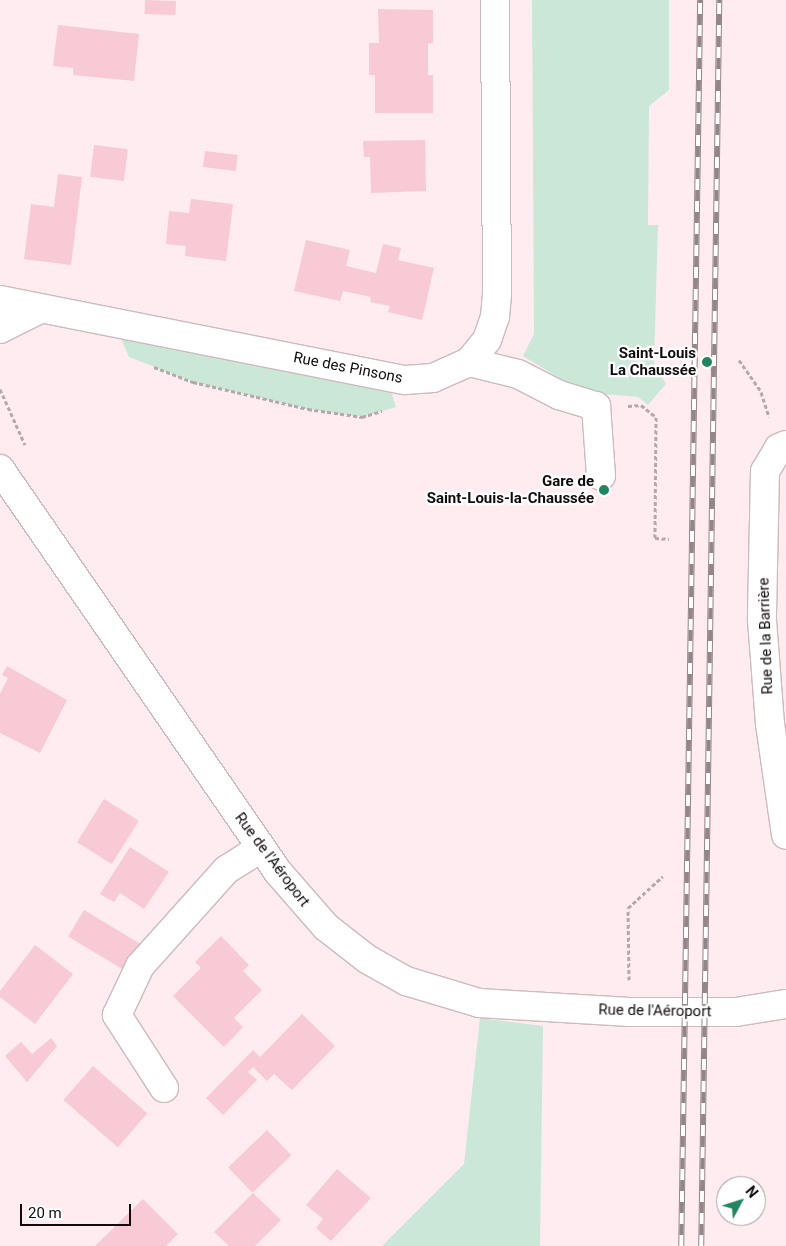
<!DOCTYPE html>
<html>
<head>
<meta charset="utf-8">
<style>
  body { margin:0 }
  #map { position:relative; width:786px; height:1246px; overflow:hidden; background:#ffecf0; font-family:Roboto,sans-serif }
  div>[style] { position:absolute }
  .green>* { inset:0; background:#cbe7d8 }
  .building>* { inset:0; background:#f7cad5; transform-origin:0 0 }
  .path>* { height:3px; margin-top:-1.5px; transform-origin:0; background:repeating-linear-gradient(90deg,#b6a7aa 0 4px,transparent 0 6.5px) }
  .roads { filter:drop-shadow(1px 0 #ccbabe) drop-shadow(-1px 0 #ccbabe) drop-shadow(0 1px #ccbabe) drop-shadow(0 -1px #ccbabe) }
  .minor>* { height:28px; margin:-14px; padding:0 14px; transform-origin:14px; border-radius:14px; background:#fff }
  .major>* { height:28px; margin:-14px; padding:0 14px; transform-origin:14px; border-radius:14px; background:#fff }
  .rail>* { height:5.5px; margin-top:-2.75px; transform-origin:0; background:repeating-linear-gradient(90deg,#fff 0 11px,#938688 0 22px); box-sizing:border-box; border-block:1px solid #938688 }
  .dots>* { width:14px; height:14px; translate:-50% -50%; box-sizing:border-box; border:2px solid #fff; border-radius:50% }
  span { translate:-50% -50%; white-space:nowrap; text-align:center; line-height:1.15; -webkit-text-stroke:4.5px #fff; paint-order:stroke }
  .poi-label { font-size:15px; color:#110b0c; font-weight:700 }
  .right { translate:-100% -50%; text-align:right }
  .street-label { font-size:15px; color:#110b0c }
  .north { position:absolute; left:716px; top:1176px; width:50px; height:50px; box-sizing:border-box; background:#fff; border:1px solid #a09d9e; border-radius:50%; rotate:50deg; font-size:14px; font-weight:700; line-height:20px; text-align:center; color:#110b0c }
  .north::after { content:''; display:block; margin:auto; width:18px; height:22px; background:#21855f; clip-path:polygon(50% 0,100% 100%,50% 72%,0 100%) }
  .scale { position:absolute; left:20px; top:1204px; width:111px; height:22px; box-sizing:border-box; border:2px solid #110b0c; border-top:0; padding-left:6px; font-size:15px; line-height:18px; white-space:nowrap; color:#110b0c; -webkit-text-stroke:4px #fff; paint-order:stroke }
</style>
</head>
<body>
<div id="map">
  <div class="green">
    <div style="clip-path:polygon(532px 0,669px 0,669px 90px,649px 106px,648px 225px,658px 225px,654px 363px,666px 384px,648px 405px,638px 397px,592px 393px,566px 382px,523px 356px,534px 334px)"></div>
    <div style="clip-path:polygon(121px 339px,391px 391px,396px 407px,362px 417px,308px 409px,193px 382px,129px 357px)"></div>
    <div style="clip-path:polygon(480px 1018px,543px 1026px,540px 1246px,382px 1246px,464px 1164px)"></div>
  </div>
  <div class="building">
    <div style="left:145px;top:0;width:31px;height:14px;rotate:2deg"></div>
    <div style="clip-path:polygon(378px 9px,433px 10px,433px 43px,428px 44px,428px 75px,433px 75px,433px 113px,375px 113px,375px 75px,369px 75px,369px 43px,379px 43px)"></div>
    <div style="clip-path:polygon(58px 25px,139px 34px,134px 81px,73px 75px,73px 68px,53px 66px)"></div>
    <div style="clip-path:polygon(425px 140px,426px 191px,371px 193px,370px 157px,364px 157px,363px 141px)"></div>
    <div style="left:94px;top:145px;width:34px;height:32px;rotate:7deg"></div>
    <div style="left:205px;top:151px;width:33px;height:16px;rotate:7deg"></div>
    <div style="clip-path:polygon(58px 174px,82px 177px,71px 265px,24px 259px,31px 204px,54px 207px)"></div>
    <div style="clip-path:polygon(191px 199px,233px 204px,226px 261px,185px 256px,186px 246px,166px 244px,169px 211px,189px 213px)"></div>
    <div style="clip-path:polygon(306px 240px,350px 250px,346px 266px,376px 273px,383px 244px,401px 248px,398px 260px,434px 268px,422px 320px,388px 312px,390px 306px,370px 302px,371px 297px,343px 291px,340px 301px,294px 291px)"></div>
    <div style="clip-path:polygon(7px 666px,67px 700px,40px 753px,0 733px,0 694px,8px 678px,2px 675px)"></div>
    <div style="left:104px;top:799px;width:41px;height:51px;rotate:32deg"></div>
    <div style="clip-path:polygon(130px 847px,169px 872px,144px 909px,120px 893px,114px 902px,100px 894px)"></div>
    <div style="left:84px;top:910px;width:68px;height:31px;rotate:31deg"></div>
    <div style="clip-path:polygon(221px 936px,249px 965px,243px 971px,262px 990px,234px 1018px,243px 1027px,224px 1047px,173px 996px,201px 968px,195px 962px)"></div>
    <div style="clip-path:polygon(35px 945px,73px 974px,35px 1024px,0 997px,0 991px)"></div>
    <div style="clip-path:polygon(302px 1014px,335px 1046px,292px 1090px,274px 1074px,267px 1081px,253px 1067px,248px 1072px,257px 1080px,223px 1115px,206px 1098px,253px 1050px,260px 1057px)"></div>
    <div style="clip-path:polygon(51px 1038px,57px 1046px,27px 1082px,5px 1056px,21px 1042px,32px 1054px)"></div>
    <div style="left:93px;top:1066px;width:72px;height:45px;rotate:41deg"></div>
    <div style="left:267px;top:1130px;width:35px;height:54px;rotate:46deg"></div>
    <div style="clip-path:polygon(337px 1169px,371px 1198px,331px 1241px,316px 1228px,323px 1219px,306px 1205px)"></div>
    <div style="clip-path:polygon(253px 1193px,281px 1220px,255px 1246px,229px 1246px,214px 1232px)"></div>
    <div style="clip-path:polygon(143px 1199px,178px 1234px,166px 1246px,95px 1246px)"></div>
  </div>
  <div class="path">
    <div style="left:739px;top:360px;width:39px;rotate:55deg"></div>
    <div style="left:761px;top:392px;width:26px;rotate:72deg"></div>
    <div style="left:154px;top:367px;width:42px;rotate:21deg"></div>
    <div style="left:193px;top:382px;width:118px;rotate:13.2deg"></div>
    <div style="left:308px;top:409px;width:55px;rotate:8.4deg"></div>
    <div style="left:362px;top:417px;width:21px;rotate:-17deg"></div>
    <div style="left:0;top:389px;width:61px;rotate:65.9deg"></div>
    <div style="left:628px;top:406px;width:13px;rotate:-4deg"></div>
    <div style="left:641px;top:405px;width:19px;rotate:39deg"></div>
    <div style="left:656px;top:417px;width:121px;rotate:90.5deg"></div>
    <div style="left:655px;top:538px;width:14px;rotate:4deg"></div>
    <div style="left:629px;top:980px;width:72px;rotate:-90.8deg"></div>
    <div style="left:628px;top:908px;width:47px;rotate:-42.4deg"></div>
  </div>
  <div class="roads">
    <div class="minor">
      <div style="left:0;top:300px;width:413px;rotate:11.2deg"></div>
      <div style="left:405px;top:380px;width:28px;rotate:-4deg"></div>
      <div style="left:433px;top:378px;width:39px;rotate:-24deg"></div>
      <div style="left:469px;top:362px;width:28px;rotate:-51deg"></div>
      <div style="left:487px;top:340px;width:24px;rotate:-71deg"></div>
      <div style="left:495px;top:317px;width:22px;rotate:-85deg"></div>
      <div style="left:497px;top:295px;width:295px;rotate:-90.4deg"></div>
      <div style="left:0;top:329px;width:42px;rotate:-26.6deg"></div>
      <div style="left:469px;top:362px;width:50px;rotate:13.8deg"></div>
      <div style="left:518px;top:374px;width:46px;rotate:27.1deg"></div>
      <div style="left:559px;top:395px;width:39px;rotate:17deg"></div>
      <div style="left:596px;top:406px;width:70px;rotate:85.9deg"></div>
      <div style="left:786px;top:445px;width:8px;rotate:157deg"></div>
      <div style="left:779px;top:448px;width:27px;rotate:121deg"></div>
      <div style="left:765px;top:471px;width:149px;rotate:91.2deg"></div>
      <div style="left:762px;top:620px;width:104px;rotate:85.6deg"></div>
      <div style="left:770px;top:724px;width:112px;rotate:81.8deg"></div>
      <div style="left:164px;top:1088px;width:87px;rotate:-122.8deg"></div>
      <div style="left:117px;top:1015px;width:54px;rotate:-64.9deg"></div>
      <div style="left:140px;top:966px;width:129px;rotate:-48.1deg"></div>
      <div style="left:226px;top:870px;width:41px;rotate:-32.2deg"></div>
    </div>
    <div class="major">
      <div style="left:0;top:469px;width:490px;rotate:55.4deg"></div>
      <div style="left:278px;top:872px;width:73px;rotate:48.9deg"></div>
      <div style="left:326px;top:927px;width:52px;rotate:38deg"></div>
      <div style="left:367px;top:959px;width:45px;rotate:29.4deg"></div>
      <div style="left:406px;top:981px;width:76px;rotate:16.8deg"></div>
      <div style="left:479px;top:1003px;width:151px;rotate:3.4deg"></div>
      <div style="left:630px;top:1012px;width:106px"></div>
      <div style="left:736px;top:1012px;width:51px;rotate:-9.1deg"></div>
    </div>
  </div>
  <div class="rail">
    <div style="left:681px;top:1246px;width:1246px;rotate:-89.13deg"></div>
    <div style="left:701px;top:1246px;width:1246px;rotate:-89.17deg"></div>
  </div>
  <div class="dots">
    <div style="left:707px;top:362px;background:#21855f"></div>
    <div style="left:604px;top:490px;background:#21855f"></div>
  </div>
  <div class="poi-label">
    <span class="right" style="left:696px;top:362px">Saint-Louis<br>La Chaussée</span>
    <span class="right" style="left:594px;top:490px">Gare de<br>Saint-Louis-la-Chaussée</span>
  </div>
  <div class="street-label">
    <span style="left:348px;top:368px;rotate:11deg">Rue des Pinsons</span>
    <span style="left:766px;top:636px;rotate:-92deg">Rue de la Barrière</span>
    <span style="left:272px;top:860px;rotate:53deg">Rue de l'Aéroport</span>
    <span style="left:655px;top:1011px;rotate:1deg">Rue de l'Aéroport</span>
  </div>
  <div class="north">N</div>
  <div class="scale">20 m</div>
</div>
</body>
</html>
